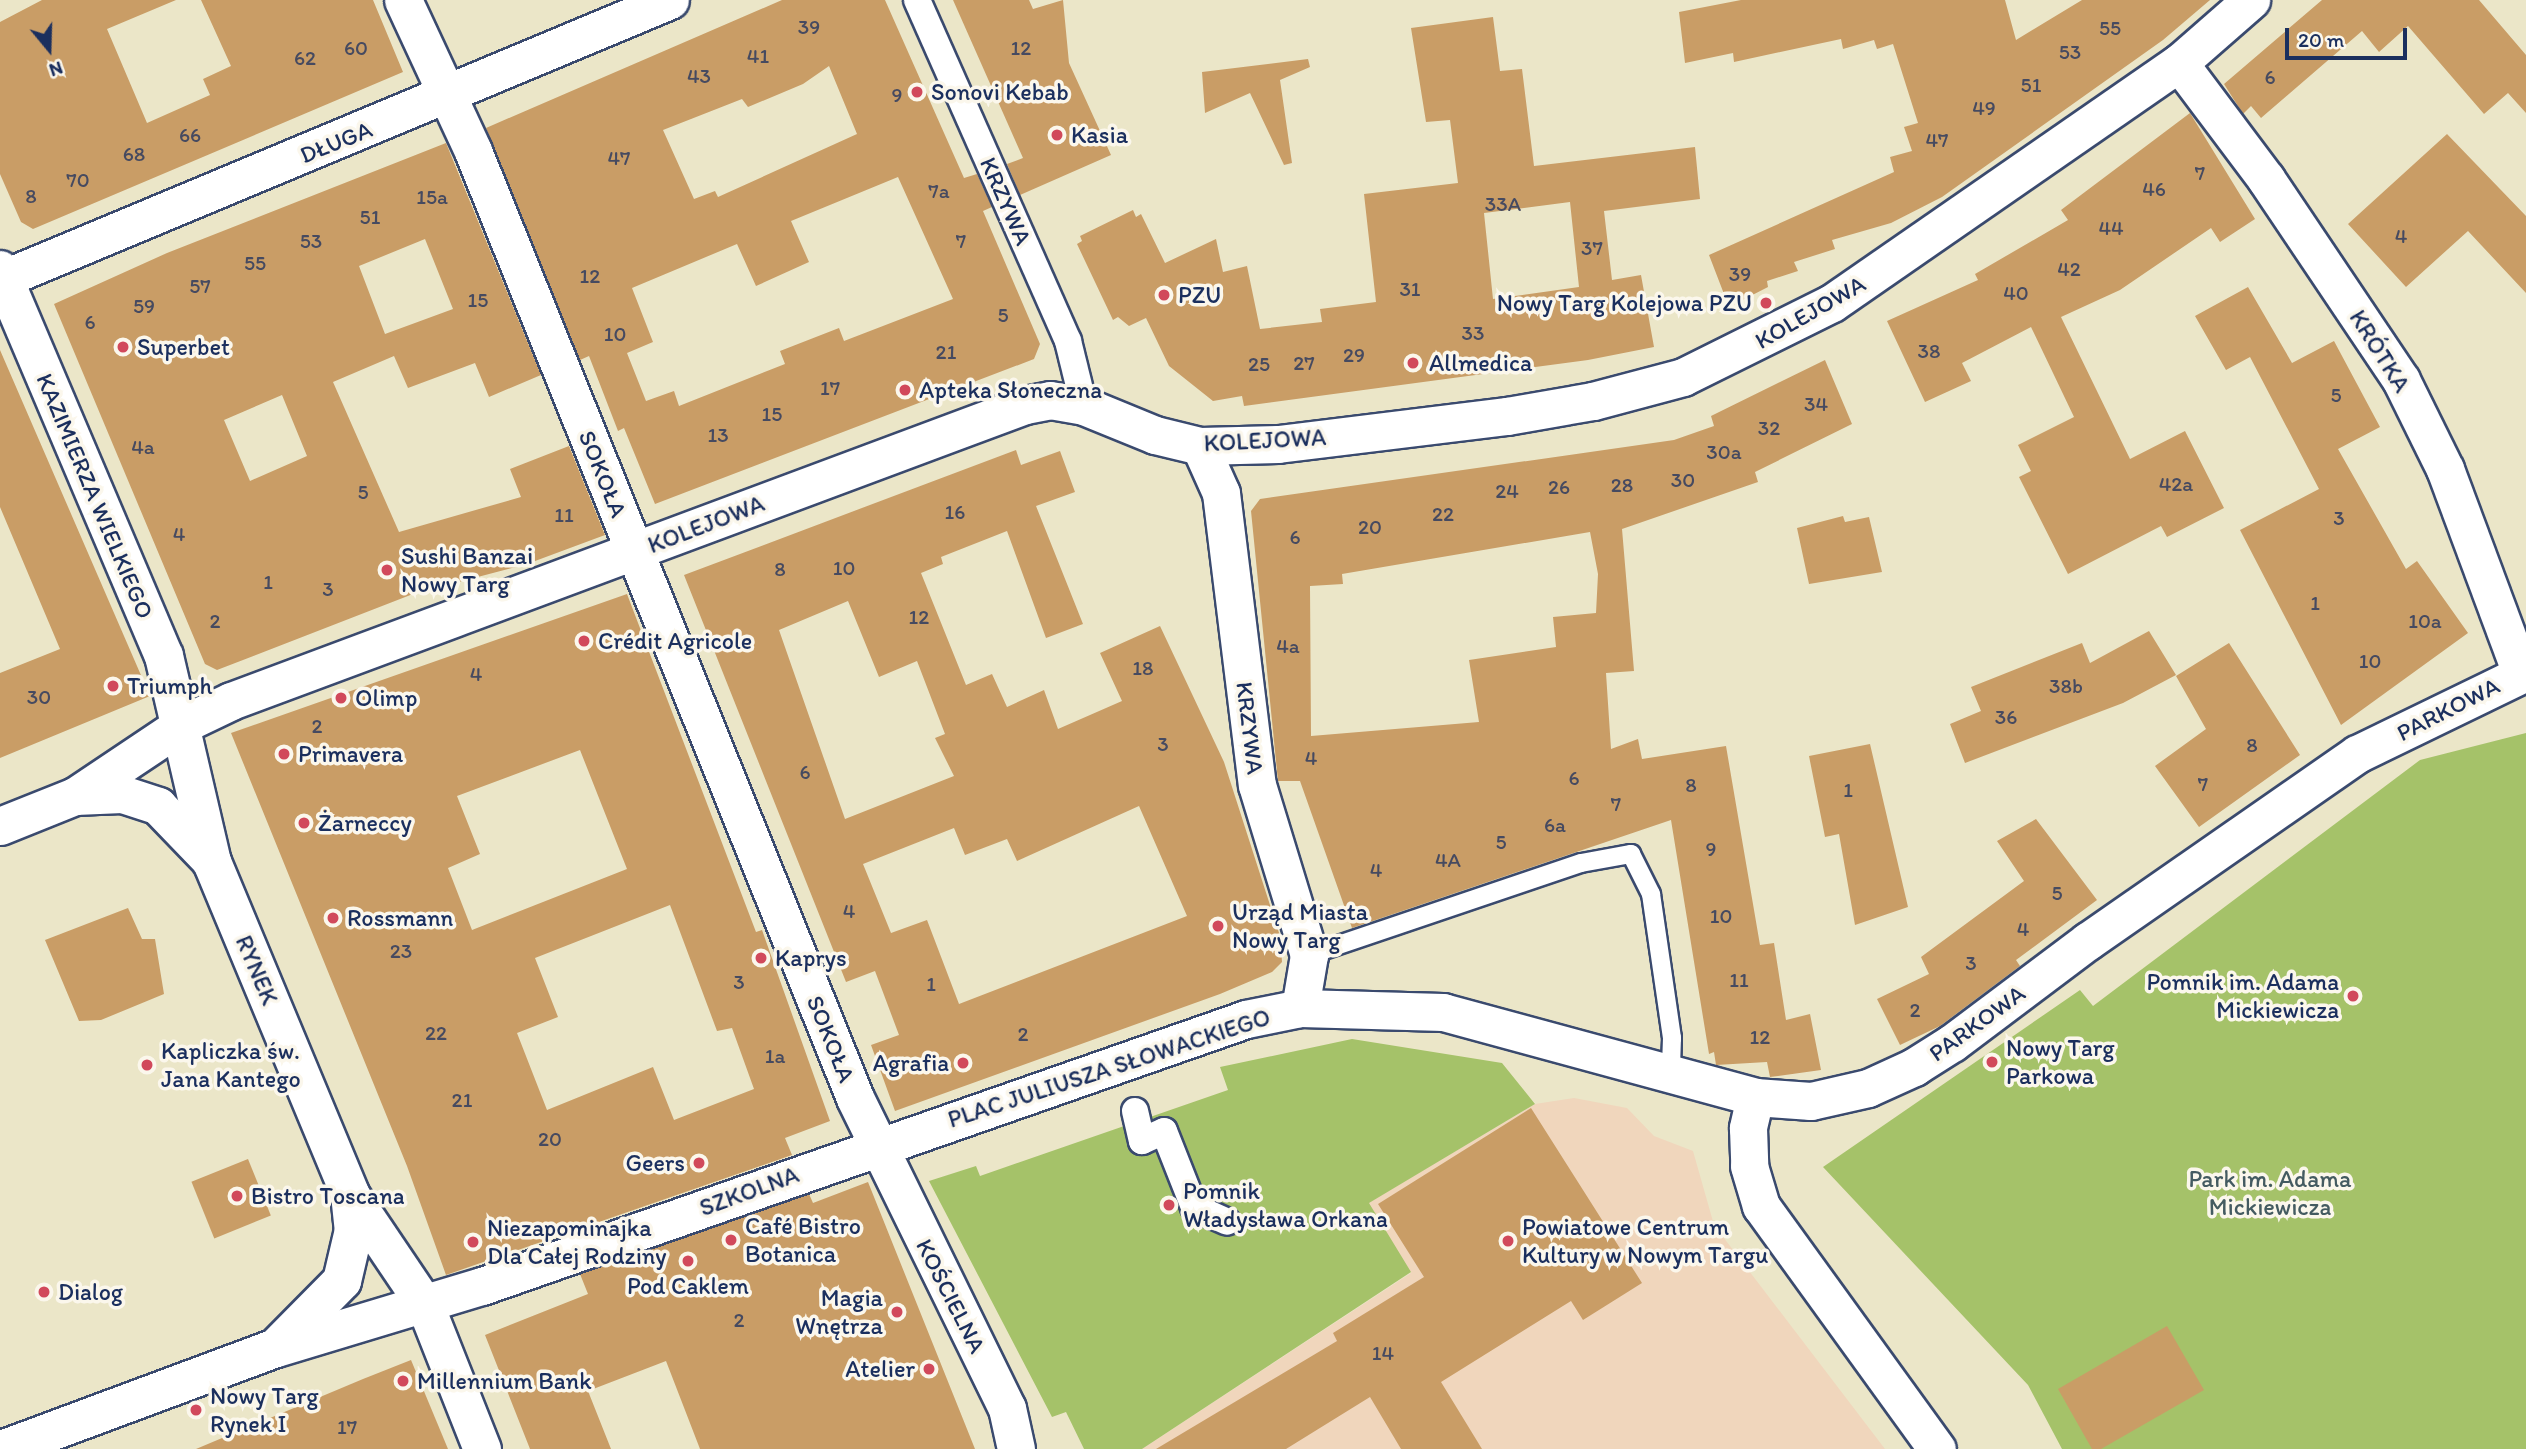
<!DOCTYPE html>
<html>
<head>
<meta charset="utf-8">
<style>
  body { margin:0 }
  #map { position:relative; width:2526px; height:1449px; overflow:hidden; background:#ebe6c8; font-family:Itim,sans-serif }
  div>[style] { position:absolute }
  .built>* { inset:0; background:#f0d6bc }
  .green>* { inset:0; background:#a5c269 }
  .building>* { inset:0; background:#c99d66; transform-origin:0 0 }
  .roads { filter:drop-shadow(2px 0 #3a4a6e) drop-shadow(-2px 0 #3a4a6e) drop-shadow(0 2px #3a4a6e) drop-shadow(0 -2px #3a4a6e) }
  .service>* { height:18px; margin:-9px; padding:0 9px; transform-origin:9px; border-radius:9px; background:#fff }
  .pedestrian>* { height:26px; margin:-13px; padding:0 13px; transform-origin:13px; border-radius:13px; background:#fff }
  .minor>* { height:37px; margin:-18.5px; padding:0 18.5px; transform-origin:18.5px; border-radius:18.5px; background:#fff }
  .tertiary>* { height:38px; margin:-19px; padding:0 19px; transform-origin:19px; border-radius:19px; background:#fff }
  .dots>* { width:19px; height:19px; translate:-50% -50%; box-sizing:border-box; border:4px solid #fbf7ec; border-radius:50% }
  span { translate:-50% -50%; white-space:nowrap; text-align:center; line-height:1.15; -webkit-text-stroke:7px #fbf7ec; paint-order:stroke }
  .number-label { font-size:21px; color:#464a60 }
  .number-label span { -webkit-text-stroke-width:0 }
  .poi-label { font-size:24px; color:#1b2f5e }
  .left { translate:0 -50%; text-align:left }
  .right { translate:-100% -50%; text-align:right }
  .street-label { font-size:24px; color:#1b2f5e }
  .park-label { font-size:24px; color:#445b61 }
  .north { position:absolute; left:14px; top:14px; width:70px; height:70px; -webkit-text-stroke:5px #fbf7ec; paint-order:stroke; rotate:161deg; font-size:19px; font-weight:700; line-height:28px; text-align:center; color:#1b2f5e }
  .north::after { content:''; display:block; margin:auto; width:24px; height:32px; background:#1b2f5e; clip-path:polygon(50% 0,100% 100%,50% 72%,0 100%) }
  .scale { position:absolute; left:2285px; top:28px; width:122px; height:32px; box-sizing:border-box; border:4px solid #1b2f5e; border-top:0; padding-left:9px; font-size:21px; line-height:24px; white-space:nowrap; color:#1b2f5e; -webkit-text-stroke:5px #fbf7ec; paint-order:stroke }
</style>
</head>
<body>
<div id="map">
  <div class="built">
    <div style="clip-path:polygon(1574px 1098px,1627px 1108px,1654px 1136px,1693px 1151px,1714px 1225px,1885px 1449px,1142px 1449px,1411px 1273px,1368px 1203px,1535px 1104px)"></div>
  </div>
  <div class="green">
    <div style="clip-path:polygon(2526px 733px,2526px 1449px,2062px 1449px,2028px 1385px,1823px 1167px,2080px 990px,2093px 1006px,2420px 760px)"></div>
    <div style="clip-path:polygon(1352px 1039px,1502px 1063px,1535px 1104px,1369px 1203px,1411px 1272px,1142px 1449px,1084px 1449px,1066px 1412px,1052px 1417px,929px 1181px,976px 1166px,980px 1176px,1228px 1090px,1220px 1067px)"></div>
  </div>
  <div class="building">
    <div style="clip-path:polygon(42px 0,176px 0,107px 29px,147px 123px,210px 95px,203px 79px,231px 66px,201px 0,373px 0,403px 72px,33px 229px,21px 222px,0 174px,0 22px)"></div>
    <div style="clip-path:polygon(evenodd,782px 0,885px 0,964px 178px,977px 174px,992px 207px,983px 211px,1040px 344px,1034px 359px,655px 504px,624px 428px,618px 431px,589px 356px,580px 360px,486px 128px,782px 0,829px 66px,857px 134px,718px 197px,715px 191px,694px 199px,663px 130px,742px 99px,748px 107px,803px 84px,829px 66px,782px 0,898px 177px,953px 299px,844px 341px,839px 328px,780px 351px,785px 364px,679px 406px,674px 391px,646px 401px,627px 353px,653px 342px,632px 288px,737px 244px,756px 286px,809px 262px,791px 221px,898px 177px)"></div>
    <div style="clip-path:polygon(953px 0,1029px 0,1033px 9px,1063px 0,1069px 63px,1111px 155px,1020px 195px,1007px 164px,1023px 158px)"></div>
    <div style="clip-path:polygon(1741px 0,2005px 0,2016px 40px,2082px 0,2210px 0,2163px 40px,1942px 197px,1891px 223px,1832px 240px,1835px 249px,1794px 262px,1798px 271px,1767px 281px,1768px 287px,1729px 307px,1709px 255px,1894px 172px,1890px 157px,1912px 151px,1904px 127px,1918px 123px,1893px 44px,1877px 49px,1874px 40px,1843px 49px,1841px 39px,1734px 62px,1733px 53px,1685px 63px,1679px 12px)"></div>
    <div style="clip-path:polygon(2322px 0,2479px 0,2526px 55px,2526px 113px,2508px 93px,2484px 114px,2408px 26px,2379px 52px,2362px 31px,2261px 118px,2251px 106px,2243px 114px,2224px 84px)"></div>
    <div style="clip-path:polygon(evenodd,1493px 17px,1500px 71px,1522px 69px,1534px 166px,1695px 147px,1700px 199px,1604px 211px,1612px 280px,1641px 275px,1654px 347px,1588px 360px,1244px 406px,1242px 396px,1213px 401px,1169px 366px,1146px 318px,1129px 326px,1118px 317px,1113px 320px,1077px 244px,1082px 241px,1080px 236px,1133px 210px,1136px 217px,1141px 214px,1165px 263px,1216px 239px,1223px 272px,1247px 266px,1260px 329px,1322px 322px,1320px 309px,1376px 302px,1364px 194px,1458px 183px,1450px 120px,1426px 122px,1411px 28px,1493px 17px,1570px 202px,1579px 287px,1493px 299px,1484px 213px,1570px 202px)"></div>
    <div style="clip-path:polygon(1308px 59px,1310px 67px,1280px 80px,1292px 163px,1284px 165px,1250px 93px,1205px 113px,1202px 72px)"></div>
    <div style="clip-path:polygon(2190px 113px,2255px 219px,2220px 242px,2211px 228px,2120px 290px,2061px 317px,2130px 459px,2185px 431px,2224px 508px,2167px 537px,2161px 526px,2068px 574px,2019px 477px,2031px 471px,2018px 445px,2074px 417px,2031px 327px,1962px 363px,1971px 381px,1925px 402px,1887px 321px,1978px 280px,1975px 274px,2068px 220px,2061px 210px)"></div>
    <div style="clip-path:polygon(2447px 134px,2526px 216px,2526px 293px,2468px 231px,2406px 287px,2348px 224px)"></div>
    <div style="clip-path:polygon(evenodd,446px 143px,541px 375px,489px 397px,475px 363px,408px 388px,394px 356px,333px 382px,399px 532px,521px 497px,510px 469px,569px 446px,605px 535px,527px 564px,413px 594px,217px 670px,205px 664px,54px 304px,167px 253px,446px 143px,425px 239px,453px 309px,385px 334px,359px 266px,425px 239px,446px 143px,282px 395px,307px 456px,250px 481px,224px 420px,282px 395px)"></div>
    <div style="clip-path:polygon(2248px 287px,2292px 363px,2334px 341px,2380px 427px,2338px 449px,2406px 569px,2417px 561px,2468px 633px,2341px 725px,2240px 530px,2319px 489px,2250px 357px,2226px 370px,2195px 316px)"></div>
    <div style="clip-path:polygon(0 350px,150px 696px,0 758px,0 673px,60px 649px,0 507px)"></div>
    <div style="clip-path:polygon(evenodd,1825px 360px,1852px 424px,1755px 472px,1758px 482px,1622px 529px,1634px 671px,1606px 673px,1611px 749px,1638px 739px,1642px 759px,1726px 746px,1760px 945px,1774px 943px,1786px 1020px,1810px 1014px,1821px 1070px,1770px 1077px,1767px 1062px,1716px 1065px,1714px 1052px,1709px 1054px,1671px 820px,1352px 928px,1300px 781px,1278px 781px,1251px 511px,1260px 499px,1674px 440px,1714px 426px,1711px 416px,1825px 360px,1590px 532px,1598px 574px,1596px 613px,1553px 617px,1556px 647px,1469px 660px,1479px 722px,1311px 736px,1310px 586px,1343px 584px,1342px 574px,1590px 532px)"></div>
    <div style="clip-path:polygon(evenodd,1016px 450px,1021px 465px,1060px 451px,1075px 492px,1036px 506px,1083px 624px,1046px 638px,1007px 531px,941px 557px,943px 564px,921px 573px,966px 685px,992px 674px,1007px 707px,1044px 690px,1058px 729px,1122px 701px,1100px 653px,1160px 626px,1224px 762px,1280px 936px,1282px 962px,1272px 972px,1220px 994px,895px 1111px,871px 1045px,899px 1035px,875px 971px,846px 982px,684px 575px,1016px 450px,848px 601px,879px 677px,917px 661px,945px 734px,935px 738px,954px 776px,845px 819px,779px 630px,848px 601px,1016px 450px,1139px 806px,1187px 916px,959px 1004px,927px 920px,891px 933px,863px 864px,954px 828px,965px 855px,1007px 839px,1017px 861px,1139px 806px)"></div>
    <div style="clip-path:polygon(1843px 516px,1845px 522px,1869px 517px,1882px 572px,1809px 584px,1797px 528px)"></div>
    <div style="clip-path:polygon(evenodd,627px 594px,756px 932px,762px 930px,830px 1121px,785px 1138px,792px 1155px,446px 1275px,407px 1166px,231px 733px,627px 594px,580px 750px,627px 869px,472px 930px,448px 868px,480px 854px,457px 796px,580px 750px,627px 594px,670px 905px,717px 1031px,732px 1028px,754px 1089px,674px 1120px,653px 1067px,547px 1110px,517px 1033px,558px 1017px,535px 958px,670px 905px)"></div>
    <div style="clip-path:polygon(2149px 631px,2176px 675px,2123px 703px,1965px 763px,1950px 724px,1981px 711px,1971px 687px,2082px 643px,2090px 663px)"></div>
    <div style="clip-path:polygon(2229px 643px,2300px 755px,2199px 827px,2155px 766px,2206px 729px,2176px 676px)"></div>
    <div style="clip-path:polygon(1870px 744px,1908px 907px,1855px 925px,1839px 834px,1825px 837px,1809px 756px)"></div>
    <div style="clip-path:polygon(2036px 819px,2097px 900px,2016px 960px,2020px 966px,1940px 1026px,1900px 1045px,1877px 999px,1929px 974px,1921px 957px,2024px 881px,1997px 841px)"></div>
    <div style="clip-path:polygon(128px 908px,142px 939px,155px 939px,164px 994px,101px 1020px,79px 1021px,45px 940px)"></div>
    <div style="clip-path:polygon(1531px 1108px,1642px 1283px,1583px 1320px,1571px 1301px,1441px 1382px,1482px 1449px,1401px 1449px,1370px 1397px,1286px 1449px,1156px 1449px,1337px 1341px,1333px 1333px,1424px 1277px,1378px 1204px)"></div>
    <div style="left:248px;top:1159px;width:61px;height:61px;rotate:68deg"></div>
    <div style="clip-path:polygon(868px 1182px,975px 1449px,700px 1449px,666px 1361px,588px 1391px,611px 1449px,530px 1449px,485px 1335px,588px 1294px,580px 1274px,809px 1194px,813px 1203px)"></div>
    <div style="clip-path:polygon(2167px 1326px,2204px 1390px,2101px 1449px,2092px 1449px,2058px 1389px)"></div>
    <div style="clip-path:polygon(411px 1360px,448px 1449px,196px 1449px,363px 1379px)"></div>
  </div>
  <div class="roads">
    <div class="service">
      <div style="left:1309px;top:955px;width:287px;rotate:-18.7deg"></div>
      <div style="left:1581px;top:863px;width:51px;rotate:-10.2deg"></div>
      <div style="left:1631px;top:854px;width:45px;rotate:63.4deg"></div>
      <div style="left:1651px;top:894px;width:146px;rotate:81.7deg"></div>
      <div style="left:1672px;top:1038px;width:35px;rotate:92deg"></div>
    </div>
    <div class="pedestrian">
      <div style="left:917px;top:0;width:373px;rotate:66.1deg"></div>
      <div style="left:1068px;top:341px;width:67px;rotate:76.2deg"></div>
      <div style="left:1135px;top:1111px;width:31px;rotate:77deg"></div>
      <div style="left:1142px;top:1141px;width:24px;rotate:-24deg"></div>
      <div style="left:1164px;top:1131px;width:82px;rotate:68.5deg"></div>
      <div style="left:1194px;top:1207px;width:36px;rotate:24deg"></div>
    </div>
    <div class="minor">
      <div style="left:403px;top:0;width:166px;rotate:65.1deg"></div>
      <div style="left:473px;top:151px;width:1021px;rotate:68.03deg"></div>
      <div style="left:855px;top:1098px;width:345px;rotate:63.9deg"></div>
      <div style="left:1007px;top:1408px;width:42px;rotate:77.6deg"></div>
      <div style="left:2179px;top:63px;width:145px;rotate:53.1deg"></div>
      <div style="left:2266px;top:179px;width:242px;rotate:56.1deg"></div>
      <div style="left:2401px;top:380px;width:99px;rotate:63.7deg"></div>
      <div style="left:2445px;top:469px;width:218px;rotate:69.6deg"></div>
      <div style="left:0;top:280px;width:726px;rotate:-22.68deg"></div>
      <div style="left:1200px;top:446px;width:51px;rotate:65.9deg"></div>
      <div style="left:1221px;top:493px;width:294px;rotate:83deg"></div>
      <div style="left:1257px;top:785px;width:178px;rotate:73deg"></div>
      <div style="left:1309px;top:955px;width:54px;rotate:99.6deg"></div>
      <div style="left:75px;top:796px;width:47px;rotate:-2.4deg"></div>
      <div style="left:122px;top:794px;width:38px;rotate:18deg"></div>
      <div style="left:158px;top:806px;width:78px;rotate:46deg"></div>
      <div style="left:0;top:826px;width:81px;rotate:-21.8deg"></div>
      <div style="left:75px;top:796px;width:128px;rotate:-33.8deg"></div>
      <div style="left:181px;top:725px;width:55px;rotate:-25.6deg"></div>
      <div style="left:231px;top:701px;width:847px;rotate:-20.45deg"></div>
      <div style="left:1025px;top:405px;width:25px;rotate:-11deg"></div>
      <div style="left:1050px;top:400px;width:35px;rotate:10deg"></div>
      <div style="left:1084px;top:406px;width:77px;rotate:22.2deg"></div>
      <div style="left:1155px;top:435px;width:46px;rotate:13.7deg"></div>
      <div style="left:1200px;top:446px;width:78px;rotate:-1.5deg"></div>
      <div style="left:1278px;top:444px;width:231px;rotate:-7deg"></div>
      <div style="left:1507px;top:416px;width:87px;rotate:-9.9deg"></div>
      <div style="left:1593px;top:401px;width:93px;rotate:-14.9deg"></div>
      <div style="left:1683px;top:377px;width:166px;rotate:-26.4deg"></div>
      <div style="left:1832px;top:303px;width:422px;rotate:-34.7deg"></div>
      <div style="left:2179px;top:63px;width:96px;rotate:-41.2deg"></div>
      <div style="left:1755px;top:1097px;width:32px;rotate:103deg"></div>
      <div style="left:1748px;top:1128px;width:38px;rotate:88deg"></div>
      <div style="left:1749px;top:1166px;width:42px;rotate:73.3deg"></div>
      <div style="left:1761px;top:1206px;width:300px;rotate:54.1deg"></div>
      <div style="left:350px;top:1194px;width:134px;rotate:56deg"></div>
      <div style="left:425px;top:1305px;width:155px;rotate:68.4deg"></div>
      <div style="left:276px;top:1348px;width:215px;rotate:-16.8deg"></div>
      <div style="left:482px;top:1286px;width:809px;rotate:-19.26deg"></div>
      <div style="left:1246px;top:1019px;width:55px;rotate:-11.5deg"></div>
      <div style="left:1300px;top:1008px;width:143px;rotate:1.6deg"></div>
      <div style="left:1443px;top:1012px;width:323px;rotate:15.2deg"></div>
      <div style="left:1755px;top:1097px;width:56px;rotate:4.1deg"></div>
      <div style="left:1811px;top:1101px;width:58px;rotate:-12.8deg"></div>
      <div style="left:1868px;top:1088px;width:51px;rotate:-24.5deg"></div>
      <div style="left:1914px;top:1067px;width:45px;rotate:-32.3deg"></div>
      <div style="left:1952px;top:1043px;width:170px;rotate:-36.9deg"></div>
      <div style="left:2088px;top:941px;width:328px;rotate:-34.8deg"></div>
      <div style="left:2357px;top:754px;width:188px;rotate:-25.9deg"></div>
    </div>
    <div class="tertiary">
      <div style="left:0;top:270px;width:419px;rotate:67deg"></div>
      <div style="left:164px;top:656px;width:212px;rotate:76.9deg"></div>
      <div style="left:212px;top:862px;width:360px;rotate:67.4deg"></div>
      <div style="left:350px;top:1194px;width:36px;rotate:84deg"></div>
      <div style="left:354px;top:1230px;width:52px;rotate:103.2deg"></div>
      <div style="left:342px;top:1281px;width:94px;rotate:134.6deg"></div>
      <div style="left:276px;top:1348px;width:290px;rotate:159.6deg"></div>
    </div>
  </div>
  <div class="dots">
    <div style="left:917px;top:92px;background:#d1495b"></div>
    <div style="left:1057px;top:135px;background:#d1495b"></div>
    <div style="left:1164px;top:295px;background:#d1495b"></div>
    <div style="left:1766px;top:303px;background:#d1495b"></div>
    <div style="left:123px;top:347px;background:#d1495b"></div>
    <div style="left:1413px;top:363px;background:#d1495b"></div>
    <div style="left:905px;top:390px;background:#d1495b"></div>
    <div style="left:387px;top:570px;background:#d1495b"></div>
    <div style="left:584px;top:641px;background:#d1495b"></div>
    <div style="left:113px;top:686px;background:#d1495b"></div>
    <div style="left:341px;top:698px;background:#d1495b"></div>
    <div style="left:284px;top:754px;background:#d1495b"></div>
    <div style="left:304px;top:823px;background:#d1495b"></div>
    <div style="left:333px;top:918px;background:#d1495b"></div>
    <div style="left:1218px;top:926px;background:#d1495b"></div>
    <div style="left:761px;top:958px;background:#d1495b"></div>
    <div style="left:2353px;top:996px;background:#d1495b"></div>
    <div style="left:1992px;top:1062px;background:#d1495b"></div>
    <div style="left:963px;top:1063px;background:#d1495b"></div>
    <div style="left:147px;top:1065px;background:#d1495b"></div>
    <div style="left:699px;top:1163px;background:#d1495b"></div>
    <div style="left:237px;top:1196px;background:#d1495b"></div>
    <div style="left:1169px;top:1205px;background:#d1495b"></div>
    <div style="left:731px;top:1240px;background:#d1495b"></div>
    <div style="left:1508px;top:1241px;background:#d1495b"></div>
    <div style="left:473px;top:1242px;background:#d1495b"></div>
    <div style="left:688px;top:1261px;background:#d1495b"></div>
    <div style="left:44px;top:1292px;background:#d1495b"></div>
    <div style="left:897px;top:1312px;background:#d1495b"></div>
    <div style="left:929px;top:1369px;background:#d1495b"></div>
    <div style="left:403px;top:1381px;background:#d1495b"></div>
    <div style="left:196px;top:1410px;background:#d1495b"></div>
  </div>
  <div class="number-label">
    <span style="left:809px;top:27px">39</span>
    <span style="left:2110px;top:28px">55</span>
    <span style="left:356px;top:48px">60</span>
    <span style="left:1021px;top:48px">12</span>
    <span style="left:2070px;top:52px">53</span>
    <span style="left:758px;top:56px">41</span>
    <span style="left:305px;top:58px">62</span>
    <span style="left:699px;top:76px">43</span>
    <span style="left:2270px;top:77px">6</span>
    <span style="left:2031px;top:85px">51</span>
    <span style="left:897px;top:95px">9</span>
    <span style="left:1984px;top:108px">49</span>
    <span style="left:190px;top:135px">66</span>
    <span style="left:1937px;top:140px">47</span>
    <span style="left:134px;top:154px">68</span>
    <span style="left:619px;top:158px">47</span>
    <span style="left:2200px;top:173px">7</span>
    <span style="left:78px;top:180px">70</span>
    <span style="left:2154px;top:189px">46</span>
    <span style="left:939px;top:191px">7a</span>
    <span style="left:31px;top:196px">8</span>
    <span style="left:432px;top:197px">15a</span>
    <span style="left:1503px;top:204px">33A</span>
    <span style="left:370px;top:217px">51</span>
    <span style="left:2111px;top:228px">44</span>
    <span style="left:2401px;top:236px">4</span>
    <span style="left:311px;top:241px">53</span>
    <span style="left:961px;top:241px">7</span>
    <span style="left:1592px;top:248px">37</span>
    <span style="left:255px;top:263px">55</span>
    <span style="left:2069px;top:269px">42</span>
    <span style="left:1740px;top:274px">39</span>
    <span style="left:590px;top:276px">12</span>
    <span style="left:200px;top:286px">57</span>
    <span style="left:1410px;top:289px">31</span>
    <span style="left:2016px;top:293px">40</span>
    <span style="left:478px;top:300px">15</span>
    <span style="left:144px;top:306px">59</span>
    <span style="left:1003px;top:315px">5</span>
    <span style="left:90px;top:322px">6</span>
    <span style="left:1473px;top:333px">33</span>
    <span style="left:615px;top:334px">10</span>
    <span style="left:1929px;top:351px">38</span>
    <span style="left:946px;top:352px">21</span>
    <span style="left:1354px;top:355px">29</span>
    <span style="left:1304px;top:363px">27</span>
    <span style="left:1259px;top:364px">25</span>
    <span style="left:830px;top:388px">17</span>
    <span style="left:2336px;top:395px">5</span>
    <span style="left:1816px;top:404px">34</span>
    <span style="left:772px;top:414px">15</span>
    <span style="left:1769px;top:428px">32</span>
    <span style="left:718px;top:435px">13</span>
    <span style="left:143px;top:447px">4a</span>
    <span style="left:1724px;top:452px">30a</span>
    <span style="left:1683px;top:480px">30</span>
    <span style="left:2176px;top:484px">42a</span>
    <span style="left:1622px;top:485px">28</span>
    <span style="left:1559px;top:487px">26</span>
    <span style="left:1507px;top:491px">24</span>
    <span style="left:363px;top:492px">5</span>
    <span style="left:955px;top:512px">16</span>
    <span style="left:1443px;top:514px">22</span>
    <span style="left:564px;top:515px">11</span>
    <span style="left:2339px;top:518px">3</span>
    <span style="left:1370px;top:527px">20</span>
    <span style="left:179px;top:534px">4</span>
    <span style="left:1295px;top:537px">6</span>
    <span style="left:844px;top:568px">10</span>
    <span style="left:780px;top:569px">8</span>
    <span style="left:268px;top:582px">1</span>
    <span style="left:328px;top:589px">3</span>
    <span style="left:2315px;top:603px">1</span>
    <span style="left:919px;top:617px">12</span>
    <span style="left:215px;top:621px">2</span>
    <span style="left:2425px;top:621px">10a</span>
    <span style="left:1288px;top:646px">4a</span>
    <span style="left:2370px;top:661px">10</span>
    <span style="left:1143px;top:668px">18</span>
    <span style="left:476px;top:674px">4</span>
    <span style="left:2066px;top:686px">38b</span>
    <span style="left:39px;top:697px">30</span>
    <span style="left:2006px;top:717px">36</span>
    <span style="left:317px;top:726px">2</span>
    <span style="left:1163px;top:744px">3</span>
    <span style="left:2252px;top:745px">8</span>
    <span style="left:1311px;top:758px">4</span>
    <span style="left:805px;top:772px">6</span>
    <span style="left:1574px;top:778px">6</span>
    <span style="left:2203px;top:784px">7</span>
    <span style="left:1691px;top:785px">8</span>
    <span style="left:1848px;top:790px">1</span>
    <span style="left:1616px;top:804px">7</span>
    <span style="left:1555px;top:825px">6a</span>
    <span style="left:1501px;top:842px">5</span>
    <span style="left:1711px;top:849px">9</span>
    <span style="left:1448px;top:860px">4A</span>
    <span style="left:1376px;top:870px">4</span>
    <span style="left:2057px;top:893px">5</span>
    <span style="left:849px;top:911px">4</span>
    <span style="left:1721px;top:916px">10</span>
    <span style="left:2023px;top:929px">4</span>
    <span style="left:401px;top:951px">23</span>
    <span style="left:1971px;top:963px">3</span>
    <span style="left:1739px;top:980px">11</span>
    <span style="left:739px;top:982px">3</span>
    <span style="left:931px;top:984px">1</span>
    <span style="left:1915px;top:1010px">2</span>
    <span style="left:436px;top:1033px">22</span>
    <span style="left:1023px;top:1034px">2</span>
    <span style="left:1760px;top:1037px">12</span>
    <span style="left:775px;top:1056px">1a</span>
    <span style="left:462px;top:1100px">21</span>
    <span style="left:550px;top:1139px">20</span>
    <span style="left:739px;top:1320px">2</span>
    <span style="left:1383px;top:1353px">14</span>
    <span style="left:347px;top:1427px">17</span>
  </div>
  <div class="poi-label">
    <span class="left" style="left:931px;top:92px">Sonovi Kebab</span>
    <span class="left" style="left:1071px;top:135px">Kasia</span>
    <span class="left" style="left:1178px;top:295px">PZU</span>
    <span class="right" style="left:1752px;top:303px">Nowy Targ Kolejowa PZU</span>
    <span class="left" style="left:137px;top:347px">Superbet</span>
    <span class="left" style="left:1429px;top:363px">Allmedica</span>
    <span class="left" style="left:919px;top:390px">Apteka Słoneczna</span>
    <span class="left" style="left:401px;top:570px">Sushi Banzai<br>Nowy Targ</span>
    <span class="left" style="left:598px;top:641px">Crédit Agricole</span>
    <span class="left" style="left:127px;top:686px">Triumph</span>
    <span class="left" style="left:355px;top:698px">Olimp</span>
    <span class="left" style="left:298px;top:754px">Primavera</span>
    <span class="left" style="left:318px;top:823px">Żarneccy</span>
    <span class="left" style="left:1232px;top:926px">Urząd Miasta<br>Nowy Targ</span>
    <span class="left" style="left:347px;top:918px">Rossmann</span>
    <span class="left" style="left:775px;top:958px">Kaprys</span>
    <span class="right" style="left:2339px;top:996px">Pomnik im. Adama<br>Mickiewicza</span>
    <span class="left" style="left:2006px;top:1062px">Nowy Targ<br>Parkowa</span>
    <span class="left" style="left:161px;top:1065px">Kapliczka św.<br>Jana Kantego</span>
    <span class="right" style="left:949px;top:1063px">Agrafia</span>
    <span class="right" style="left:685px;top:1163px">Geers</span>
    <span class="left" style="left:1183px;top:1205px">Pomnik<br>Władysława Orkana</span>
    <span class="left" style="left:251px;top:1196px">Bistro Toscana</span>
    <span class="left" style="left:745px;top:1240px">Café Bistro<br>Botanica</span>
    <span class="left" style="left:1522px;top:1241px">Powiatowe Centrum<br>Kultury w Nowym Targu</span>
    <span class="left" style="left:487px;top:1242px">Niezapominajka<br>Dla Całej Rodziny</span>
    <span style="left:688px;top:1286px">Pod Caklem</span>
    <span class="left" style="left:58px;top:1292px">Dialog</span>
    <span class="right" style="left:883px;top:1312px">Magia<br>Wnętrza</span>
    <span class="right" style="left:915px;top:1369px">Atelier</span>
    <span class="left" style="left:417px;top:1381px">Millennium Bank</span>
    <span class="left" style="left:210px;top:1410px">Nowy Targ<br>Rynek I</span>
  </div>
  <div class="street-label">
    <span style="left:336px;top:142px;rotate:-22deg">DŁUGA</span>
    <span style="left:1006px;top:201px;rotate:66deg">KRZYWA</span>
    <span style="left:1810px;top:312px;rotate:-30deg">KOLEJOWA</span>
    <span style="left:2380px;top:351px;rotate:58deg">KRÓTKA</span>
    <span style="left:1265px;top:440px;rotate:-3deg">KOLEJOWA</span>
    <span style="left:603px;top:474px;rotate:68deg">SOKOŁA</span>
    <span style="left:95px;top:496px;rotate:67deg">KAZIMIERZA WIELKIEGO</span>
    <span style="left:706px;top:524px;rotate:-21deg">KOLEJOWA</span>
    <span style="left:2448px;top:709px;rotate:-27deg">PARKOWA</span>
    <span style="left:1250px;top:728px;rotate:83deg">KRZYWA</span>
    <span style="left:257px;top:970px;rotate:67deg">RYNEK</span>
    <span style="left:1977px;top:1023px;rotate:-36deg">PARKOWA</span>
    <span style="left:831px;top:1039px;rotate:68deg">SOKOŁA</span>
    <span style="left:1109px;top:1068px;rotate:-18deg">PLAC JULIUSZA SŁOWACKIEGO</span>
    <span style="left:749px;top:1191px;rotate:-20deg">SZKOLNA</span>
    <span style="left:951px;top:1296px;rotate:63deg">KOŚCIELNA</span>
  </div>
  <div class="park-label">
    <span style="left:2270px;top:1193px">Park im. Adama<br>Mickiewicza</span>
  </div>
  <div class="north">N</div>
  <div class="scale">20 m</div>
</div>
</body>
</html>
